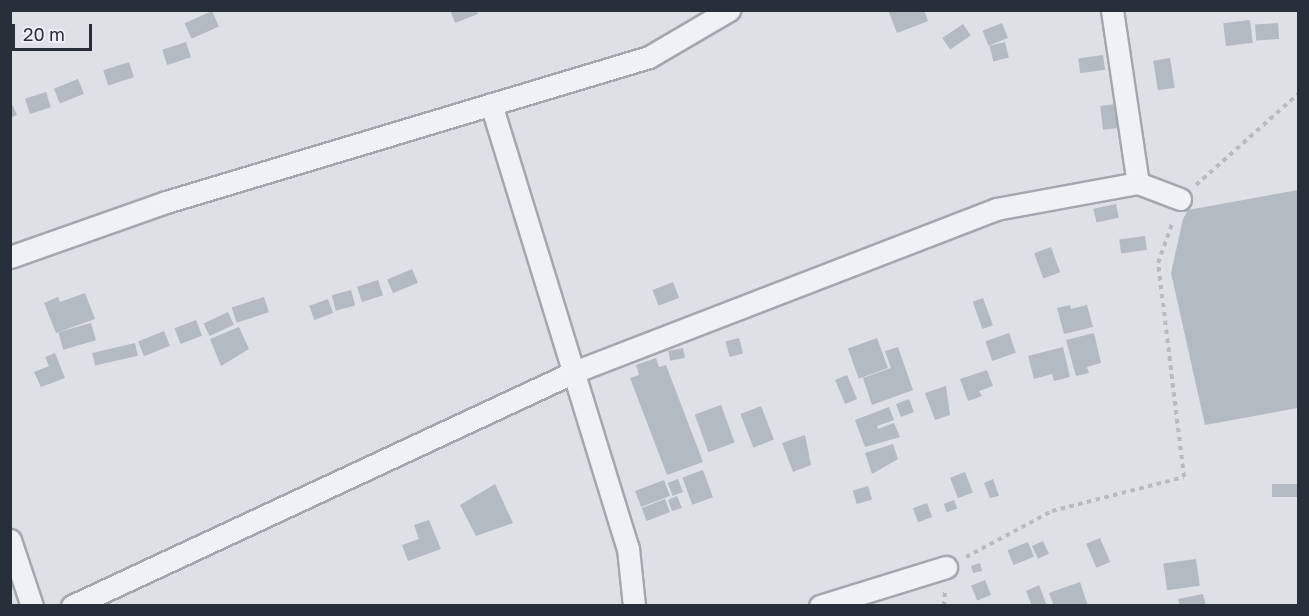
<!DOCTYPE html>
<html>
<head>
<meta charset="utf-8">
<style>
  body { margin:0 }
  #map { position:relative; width:1309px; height:616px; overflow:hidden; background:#dde0e5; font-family:"Golos Text",sans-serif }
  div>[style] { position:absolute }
  .building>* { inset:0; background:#b4bac1; transform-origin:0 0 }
  .path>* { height:4px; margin-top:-2px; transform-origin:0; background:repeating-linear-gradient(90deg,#b7bbc0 0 4.5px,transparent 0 9px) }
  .roads { filter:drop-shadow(2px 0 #a3a7ae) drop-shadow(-2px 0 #a3a7ae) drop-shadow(0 2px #a3a7ae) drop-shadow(0 -2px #a3a7ae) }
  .minor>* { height:21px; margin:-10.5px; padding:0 10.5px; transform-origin:10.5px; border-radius:10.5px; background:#eff1f4 }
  span { translate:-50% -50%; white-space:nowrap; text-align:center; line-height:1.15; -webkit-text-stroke:4.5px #eceff3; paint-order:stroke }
  .frame { position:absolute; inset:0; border:12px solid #282f3a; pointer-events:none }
  .scale { position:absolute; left:12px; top:24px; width:80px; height:27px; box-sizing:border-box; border:3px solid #282f3a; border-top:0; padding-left:8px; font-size:18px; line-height:21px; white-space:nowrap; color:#282f3a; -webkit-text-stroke:4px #eceff3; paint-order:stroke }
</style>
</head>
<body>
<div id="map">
  <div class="building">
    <div style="clip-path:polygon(450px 10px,476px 10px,478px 14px,455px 23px)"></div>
    <div style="clip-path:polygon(888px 10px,924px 10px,928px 21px,897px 33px)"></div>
    <div style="left:212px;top:11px;width:17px;height:30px;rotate:66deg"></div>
    <div style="left:1250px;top:20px;width:23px;height:27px;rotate:83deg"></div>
    <div style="left:1002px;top:23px;width:16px;height:21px;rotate:68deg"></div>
    <div style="left:1278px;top:23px;width:16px;height:23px;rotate:86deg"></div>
    <div style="left:963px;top:24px;width:14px;height:25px;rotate:56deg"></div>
    <div style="left:186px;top:42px;width:16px;height:25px;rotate:72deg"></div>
    <div style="left:1005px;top:42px;width:16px;height:16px;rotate:76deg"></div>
    <div style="left:1103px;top:55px;width:15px;height:25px;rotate:82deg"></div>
    <div style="left:1170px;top:58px;width:30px;height:17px;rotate:81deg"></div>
    <div style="left:129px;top:62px;width:16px;height:27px;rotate:72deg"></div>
    <div style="left:78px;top:79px;width:16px;height:26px;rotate:68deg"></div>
    <div style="left:46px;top:92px;width:16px;height:22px;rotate:72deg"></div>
    <div style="clip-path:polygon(10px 100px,17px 115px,10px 118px)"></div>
    <div style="left:1116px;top:104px;width:24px;height:16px;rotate:83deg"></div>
    <div style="clip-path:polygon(1298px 190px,1298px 408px,1205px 425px,1171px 273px,1183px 219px,1188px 210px)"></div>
    <div style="left:1116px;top:204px;width:14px;height:23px;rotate:78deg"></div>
    <div style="left:1145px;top:236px;width:14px;height:26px;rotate:82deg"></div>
    <div style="left:1051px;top:247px;width:27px;height:18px;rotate:70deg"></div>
    <div style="left:412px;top:269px;width:15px;height:27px;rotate:67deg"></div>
    <div style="left:378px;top:280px;width:16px;height:22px;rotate:72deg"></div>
    <div style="left:673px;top:282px;width:17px;height:22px;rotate:69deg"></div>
    <div style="left:351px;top:290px;width:16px;height:20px;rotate:75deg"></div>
    <div style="clip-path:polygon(85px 293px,95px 319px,56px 333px,44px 303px,58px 297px,60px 302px)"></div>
    <div style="left:264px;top:297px;width:16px;height:34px;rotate:72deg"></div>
    <div style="left:983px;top:298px;width:29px;height:11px;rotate:70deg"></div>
    <div style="left:328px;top:299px;width:15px;height:20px;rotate:70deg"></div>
    <div style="clip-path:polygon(1070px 305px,1071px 309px,1087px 305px,1093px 327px,1064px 334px,1057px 308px)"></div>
    <div style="left:228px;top:312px;width:14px;height:27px;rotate:65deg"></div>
    <div style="left:196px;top:320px;width:17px;height:23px;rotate:69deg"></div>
    <div style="left:91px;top:323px;width:18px;height:34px;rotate:74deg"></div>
    <div style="clip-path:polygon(239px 327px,249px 349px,221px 366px,210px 339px)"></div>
    <div style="left:164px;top:331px;width:16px;height:28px;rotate:68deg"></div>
    <div style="left:1009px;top:333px;width:21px;height:25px;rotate:71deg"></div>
    <div style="clip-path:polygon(1094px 333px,1101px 363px,1087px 367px,1089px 373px,1076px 376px,1066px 340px)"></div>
    <div style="left:739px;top:338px;width:16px;height:14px;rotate:75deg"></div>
    <div style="left:877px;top:338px;width:32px;height:31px;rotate:70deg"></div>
    <div style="left:135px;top:343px;width:13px;height:44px;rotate:77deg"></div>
    <div style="clip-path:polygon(898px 347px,913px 390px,872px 405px,863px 378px,891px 368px,885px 351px)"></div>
    <div style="clip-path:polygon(1063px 347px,1070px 377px,1054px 381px,1052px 374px,1034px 379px,1028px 356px)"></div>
    <div style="left:683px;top:348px;width:10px;height:15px;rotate:79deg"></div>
    <div style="clip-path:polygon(55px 353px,65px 378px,41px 387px,34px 372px,49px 366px,45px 357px)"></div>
    <div style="clip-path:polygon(656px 358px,659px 367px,666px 365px,703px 462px,667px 475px,630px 378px,639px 375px,636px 365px)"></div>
    <div style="clip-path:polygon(987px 370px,993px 386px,979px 391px,982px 396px,968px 401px,960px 379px)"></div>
    <div style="left:847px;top:375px;width:26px;height:13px;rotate:67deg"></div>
    <div style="clip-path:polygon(946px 386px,950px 415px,935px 420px,925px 393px)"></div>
    <div style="left:909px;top:399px;width:14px;height:14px;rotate:69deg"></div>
    <div style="left:721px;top:405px;width:40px;height:28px;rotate:70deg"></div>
    <div style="left:761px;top:406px;width:36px;height:22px;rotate:69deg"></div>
    <div style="clip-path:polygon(889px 407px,894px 420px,877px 426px,878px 429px,894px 423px,900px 437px,865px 447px,855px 420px)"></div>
    <div style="clip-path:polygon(805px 435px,811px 465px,793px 472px,782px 443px)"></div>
    <div style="clip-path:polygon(893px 444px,898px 459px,872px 474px,865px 453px)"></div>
    <div style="left:703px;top:470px;width:29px;height:22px;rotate:70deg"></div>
    <div style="left:965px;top:472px;width:22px;height:16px;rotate:69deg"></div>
    <div style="left:678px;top:479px;width:14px;height:11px;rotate:69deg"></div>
    <div style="clip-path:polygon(993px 479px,999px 496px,990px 498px,984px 483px)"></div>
    <div style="left:664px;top:480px;width:17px;height:31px;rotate:69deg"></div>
    <div style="clip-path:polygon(495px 484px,513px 523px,476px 536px,460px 505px)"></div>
    <div style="left:1272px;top:484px;width:25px;height:13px"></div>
    <div style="left:868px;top:486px;width:14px;height:16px;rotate:73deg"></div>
    <div style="clip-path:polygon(677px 496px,682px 508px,672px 511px,668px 500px)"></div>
    <div style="left:665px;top:499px;width:14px;height:25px;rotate:69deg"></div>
    <div style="left:954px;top:500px;width:9px;height:11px;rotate:69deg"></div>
    <div style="left:927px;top:503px;width:15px;height:15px;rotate:70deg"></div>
    <div style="clip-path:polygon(429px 520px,441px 549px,408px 561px,402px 545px,419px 539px,414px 525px)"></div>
    <div style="left:1100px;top:538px;width:26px;height:15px;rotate:67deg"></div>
    <div style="left:1043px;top:541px;width:14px;height:12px;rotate:65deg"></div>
    <div style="left:1028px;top:542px;width:16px;height:22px;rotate:68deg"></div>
    <div style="left:1196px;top:559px;width:27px;height:33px;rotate:82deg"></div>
    <div style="clip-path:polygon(980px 563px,982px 571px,973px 573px,971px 566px)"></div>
    <div style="left:985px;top:580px;width:16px;height:15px;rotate:68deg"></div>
    <div style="clip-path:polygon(1080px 582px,1088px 606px,1054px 606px,1049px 593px)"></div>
    <div style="clip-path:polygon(1039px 585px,1047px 606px,1032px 606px,1026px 591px)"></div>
    <div style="clip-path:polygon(1203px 594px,1206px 606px,1180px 606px,1178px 599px)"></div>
  </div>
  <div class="path">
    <div style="left:1196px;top:185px;width:137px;rotate:-41.7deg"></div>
    <div style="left:966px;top:557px;width:98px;rotate:-28.1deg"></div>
    <div style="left:1052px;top:511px;width:136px;rotate:-14.4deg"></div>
    <div style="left:1184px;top:477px;width:216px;rotate:-96.9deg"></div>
    <div style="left:1158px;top:263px;width:45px;rotate:-70.3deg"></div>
    <div style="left:944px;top:606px;width:15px;rotate:-86deg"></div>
  </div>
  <div class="roads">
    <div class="minor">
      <div style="left:1112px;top:10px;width:175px;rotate:81.5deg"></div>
      <div style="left:491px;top:104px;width:465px;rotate:72.9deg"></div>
      <div style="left:628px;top:548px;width:58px;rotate:84.1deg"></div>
      <div style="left:10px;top:257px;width:165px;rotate:-19.4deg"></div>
      <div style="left:166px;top:202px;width:504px;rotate:-16.71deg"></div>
      <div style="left:649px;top:57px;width:93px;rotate:-30.4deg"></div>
      <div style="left:10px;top:540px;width:70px;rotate:71.6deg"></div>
      <div style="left:72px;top:606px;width:554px;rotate:-24.99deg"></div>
      <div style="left:574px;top:372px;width:452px;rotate:-21.1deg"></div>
      <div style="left:996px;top:209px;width:144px;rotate:-10.4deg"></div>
      <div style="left:1138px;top:183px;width:45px;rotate:20.9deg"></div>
      <div style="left:820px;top:606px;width:132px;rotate:-17.2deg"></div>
    </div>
  </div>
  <div class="frame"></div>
  <div class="scale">20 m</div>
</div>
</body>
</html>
